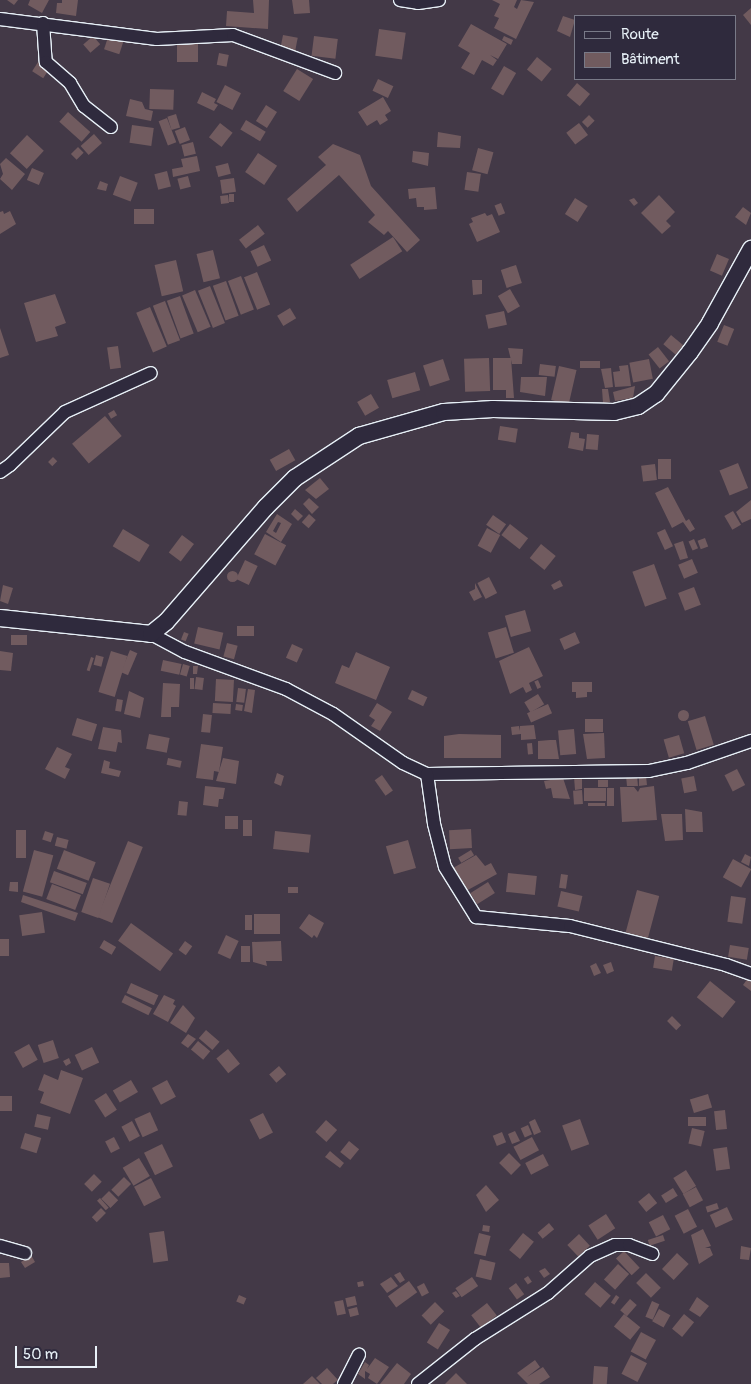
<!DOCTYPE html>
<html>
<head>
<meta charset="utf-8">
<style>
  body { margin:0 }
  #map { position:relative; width:751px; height:1384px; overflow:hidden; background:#433947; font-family:Pangolin,sans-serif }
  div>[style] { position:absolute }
  .building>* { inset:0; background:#715b5f; transform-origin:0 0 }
  .round { border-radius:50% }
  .roads { filter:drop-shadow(1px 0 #e8f1f8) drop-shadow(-1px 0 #e8f1f8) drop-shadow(0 1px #e8f1f8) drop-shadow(0 -1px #e8f1f8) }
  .minor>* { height:12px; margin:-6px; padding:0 6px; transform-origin:6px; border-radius:6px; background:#2f2a3d }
  .tertiary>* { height:16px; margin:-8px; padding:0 8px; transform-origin:8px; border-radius:8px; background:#2f2a3d }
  span { translate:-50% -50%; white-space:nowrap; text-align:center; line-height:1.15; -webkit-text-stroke:5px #2f2a3d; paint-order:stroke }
  .legend { position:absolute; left:574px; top:15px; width:162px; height:65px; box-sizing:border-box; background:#2f2a3d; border:1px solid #797a88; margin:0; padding:6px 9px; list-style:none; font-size:15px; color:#e8f1f8 }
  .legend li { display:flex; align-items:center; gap:10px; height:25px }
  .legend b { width:25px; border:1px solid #797a88 }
  .scale { position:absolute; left:15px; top:1346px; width:82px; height:22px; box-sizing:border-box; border:2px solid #e8f1f8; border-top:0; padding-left:6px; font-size:15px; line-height:18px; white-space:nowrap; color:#e8f1f8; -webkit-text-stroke:4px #2f2a3d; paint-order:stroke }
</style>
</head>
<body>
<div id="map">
  <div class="building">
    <div style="clip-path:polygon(7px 0,18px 0,14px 5px)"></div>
    <div style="clip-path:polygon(30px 0,49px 0,42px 13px,28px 5px)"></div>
    <div style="clip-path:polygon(62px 0,78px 0,76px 16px,56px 13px,57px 3px,62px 3px)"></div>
    <div style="clip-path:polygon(253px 0,269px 0,268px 29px,226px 26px,227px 11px,254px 13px)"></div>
    <div style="clip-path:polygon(292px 0,309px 0,310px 13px,294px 14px)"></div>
    <div style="clip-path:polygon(492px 0,517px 0,514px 7px,517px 9px,521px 0,534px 2px,516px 39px,494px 28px,499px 18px,494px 16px,500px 4px)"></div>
    <div style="clip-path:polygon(751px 8px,751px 25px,743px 15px)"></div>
    <div style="clip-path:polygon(563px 16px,575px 20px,570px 37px,557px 31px)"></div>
    <div style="clip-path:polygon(471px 24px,507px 44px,498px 59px,490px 55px,497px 60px,493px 66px,482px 60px,474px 75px,461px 68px,470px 53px,458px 46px)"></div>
    <div style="left:379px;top:29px;width:27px;height:27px;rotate:8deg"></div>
    <div style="left:109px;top:34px;width:16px;height:16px;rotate:18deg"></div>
    <div style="left:283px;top:35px;width:15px;height:14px;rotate:11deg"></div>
    <div style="left:93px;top:36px;width:11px;height:13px;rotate:49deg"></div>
    <div style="left:314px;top:36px;width:24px;height:20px;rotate:7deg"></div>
    <div style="clip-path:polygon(504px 36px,513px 40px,511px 45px,502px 40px)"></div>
    <div style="left:177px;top:44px;width:21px;height:18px"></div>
    <div style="left:219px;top:53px;width:10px;height:12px;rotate:11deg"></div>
    <div style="left:537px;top:57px;width:19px;height:16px;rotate:39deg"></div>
    <div style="left:38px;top:62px;width:13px;height:11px;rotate:32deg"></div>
    <div style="left:504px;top:66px;width:14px;height:26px;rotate:30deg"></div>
    <div style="left:297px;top:69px;width:19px;height:26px;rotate:32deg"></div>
    <div style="left:378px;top:79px;width:17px;height:13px;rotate:25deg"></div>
    <div style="left:577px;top:83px;width:17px;height:16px;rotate:40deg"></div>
    <div style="left:225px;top:85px;width:18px;height:19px;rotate:27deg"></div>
    <div style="left:150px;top:89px;width:24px;height:20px;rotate:2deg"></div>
    <div style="clip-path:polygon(202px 92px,216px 99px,214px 103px,218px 105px,214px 111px,197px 103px)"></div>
    <div style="clip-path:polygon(383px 97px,391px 111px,385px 115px,388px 120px,380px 125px,377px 120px,367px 126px,358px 112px)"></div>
    <div style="clip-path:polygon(130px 99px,142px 102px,145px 109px,153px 111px,151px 121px,126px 116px)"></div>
    <div style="left:266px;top:105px;width:13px;height:19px;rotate:32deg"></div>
    <div style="left:68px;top:112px;width:30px;height:13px;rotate:42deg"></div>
    <div style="left:176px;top:114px;width:14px;height:9px;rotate:73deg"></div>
    <div style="left:589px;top:115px;width:8px;height:10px;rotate:45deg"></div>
    <div style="left:167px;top:118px;width:26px;height:9px;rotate:69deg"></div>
    <div style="left:246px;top:120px;width:23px;height:11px;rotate:31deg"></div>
    <div style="left:220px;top:123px;width:16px;height:18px;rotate:38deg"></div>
    <div style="left:579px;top:123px;width:15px;height:16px;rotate:53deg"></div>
    <div style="left:132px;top:125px;width:22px;height:18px;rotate:8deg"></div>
    <div style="left:185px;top:127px;width:14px;height:11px;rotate:69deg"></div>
    <div style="clip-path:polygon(438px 132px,461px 136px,460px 148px,437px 147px)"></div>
    <div style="left:94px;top:134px;width:12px;height:18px;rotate:48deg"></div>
    <div style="left:27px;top:135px;width:23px;height:25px;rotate:43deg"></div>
    <div style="left:193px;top:142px;width:12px;height:12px;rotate:76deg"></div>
    <div style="clip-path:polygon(333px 144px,360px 155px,371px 186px,420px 240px,407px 252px,388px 231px,384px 235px,368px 222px,375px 215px,339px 175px,297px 212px,287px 199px,326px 165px,318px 157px)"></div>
    <div style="left:78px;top:147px;width:8px;height:10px;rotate:45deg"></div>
    <div style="left:478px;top:148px;width:16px;height:23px;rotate:15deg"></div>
    <div style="clip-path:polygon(413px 151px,429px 153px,428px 166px,412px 162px)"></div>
    <div style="left:258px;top:153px;width:23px;height:23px;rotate:34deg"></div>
    <div style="clip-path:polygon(197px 156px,200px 171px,173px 177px,172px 169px,183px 167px,181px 159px)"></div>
    <div style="clip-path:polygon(6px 158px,25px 174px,12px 190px,0 179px,3px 174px,0 164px)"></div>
    <div style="left:228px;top:163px;width:11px;height:13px;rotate:75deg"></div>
    <div style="left:32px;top:168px;width:13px;height:13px;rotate:23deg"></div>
    <div style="left:167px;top:171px;width:16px;height:13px;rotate:76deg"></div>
    <div style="left:467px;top:172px;width:14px;height:18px;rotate:8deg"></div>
    <div style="left:120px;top:176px;width:19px;height:20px;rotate:21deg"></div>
    <div style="left:188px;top:176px;width:11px;height:11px;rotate:75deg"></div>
    <div style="left:234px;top:178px;width:14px;height:14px;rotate:82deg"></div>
    <div style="clip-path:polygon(100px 181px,108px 184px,106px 191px,97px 189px)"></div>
    <div style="clip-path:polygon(435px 187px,437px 209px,424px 210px,424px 207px,417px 207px,416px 198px,409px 199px,408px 189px)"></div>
    <div style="left:229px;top:194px;width:5px;height:8px"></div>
    <div style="left:228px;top:195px;width:8px;height:8px;rotate:83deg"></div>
    <div style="clip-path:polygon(659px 195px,675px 212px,666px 221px,671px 226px,662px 234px,641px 213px)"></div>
    <div style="left:575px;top:198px;width:15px;height:19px;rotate:32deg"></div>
    <div style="clip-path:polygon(634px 198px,638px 203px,634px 206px,629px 200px)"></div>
    <div style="left:501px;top:203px;width:11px;height:7px;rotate:68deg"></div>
    <div style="clip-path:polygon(743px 207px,751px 213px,746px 225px,735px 217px)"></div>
    <div style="left:134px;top:209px;width:20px;height:15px"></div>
    <div style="clip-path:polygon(3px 211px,4px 214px,10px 211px,16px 224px,0 234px,0 212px)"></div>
    <div style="clip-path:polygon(485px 213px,487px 216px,492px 214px,500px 232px,477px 242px,469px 224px,473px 222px,471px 218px)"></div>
    <div style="left:258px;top:225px;width:11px;height:24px;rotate:52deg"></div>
    <div style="left:393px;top:237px;width:17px;height:51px;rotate:57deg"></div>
    <div style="left:264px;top:245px;width:17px;height:15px;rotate:65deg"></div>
    <div style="left:213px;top:250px;width:29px;height:17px;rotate:76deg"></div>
    <div style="left:717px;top:254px;width:13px;height:18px;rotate:23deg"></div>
    <div style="left:176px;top:260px;width:32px;height:22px;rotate:77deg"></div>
    <div style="left:516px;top:265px;width:19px;height:16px;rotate:72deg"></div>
    <div style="left:257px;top:272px;width:35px;height:14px;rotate:68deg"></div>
    <div style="left:241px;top:276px;width:36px;height:14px;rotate:69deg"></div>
    <div style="clip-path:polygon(472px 280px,482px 280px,482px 294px,473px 295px)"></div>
    <div style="left:226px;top:281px;width:37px;height:14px;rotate:70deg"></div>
    <div style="left:210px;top:286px;width:40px;height:13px;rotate:68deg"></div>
    <div style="left:510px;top:289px;width:20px;height:14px;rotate:60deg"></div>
    <div style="left:195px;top:290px;width:40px;height:14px;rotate:67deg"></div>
    <div style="clip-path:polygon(55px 294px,66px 323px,55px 327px,58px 336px,36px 342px,24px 303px)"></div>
    <div style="left:180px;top:296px;width:40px;height:14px;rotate:70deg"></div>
    <div style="left:165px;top:301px;width:42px;height:13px;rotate:69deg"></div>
    <div style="left:150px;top:307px;width:43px;height:15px;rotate:67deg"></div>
    <div style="left:290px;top:308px;width:12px;height:15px;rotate:59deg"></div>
    <div style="left:504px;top:311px;width:14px;height:19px;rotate:78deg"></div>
    <div style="left:724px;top:325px;width:11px;height:18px;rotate:22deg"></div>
    <div style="clip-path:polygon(0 328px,9px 355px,0 358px)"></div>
    <div style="left:671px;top:335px;width:16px;height:12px;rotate:40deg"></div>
    <div style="left:118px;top:346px;width:22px;height:11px;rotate:82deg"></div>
    <div style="left:658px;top:347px;width:18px;height:12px;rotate:52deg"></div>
    <div style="clip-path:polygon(508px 348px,523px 349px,522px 364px,512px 364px)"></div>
    <div style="left:489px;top:358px;width:33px;height:25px;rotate:88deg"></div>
    <div style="clip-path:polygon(493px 358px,511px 358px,514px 398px,506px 398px,506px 390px,493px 390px)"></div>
    <div style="left:443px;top:359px;width:22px;height:21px;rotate:72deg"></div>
    <div style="left:649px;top:359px;width:20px;height:20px;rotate:79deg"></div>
    <div style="left:600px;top:361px;width:7px;height:20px;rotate:90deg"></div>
    <div style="left:540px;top:364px;width:16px;height:11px;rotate:7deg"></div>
    <div style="clip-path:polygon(628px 365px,631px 386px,615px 387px,613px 372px,620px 371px,619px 366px)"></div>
    <div style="left:559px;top:366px;width:18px;height:35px;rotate:13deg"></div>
    <div style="clip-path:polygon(611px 368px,613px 387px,605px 388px,601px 369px)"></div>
    <div style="left:415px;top:372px;width:19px;height:29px;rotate:74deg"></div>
    <div style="clip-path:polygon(521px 377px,547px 377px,545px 396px,520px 392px)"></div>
    <div style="clip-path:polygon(635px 386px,633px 398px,615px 401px,613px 392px)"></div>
    <div style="clip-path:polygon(602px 389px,608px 389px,610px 402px,603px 403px)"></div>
    <div style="left:371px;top:394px;width:16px;height:16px;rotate:60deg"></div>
    <div style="left:114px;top:410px;width:6px;height:7px;rotate:59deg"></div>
    <div style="left:105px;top:416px;width:26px;height:43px;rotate:50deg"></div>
    <div style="left:500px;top:426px;width:18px;height:14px;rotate:9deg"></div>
    <div style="clip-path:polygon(571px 432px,579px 433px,579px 438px,585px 439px,583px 451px,568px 448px)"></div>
    <div style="left:587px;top:434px;width:12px;height:15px;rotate:5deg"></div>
    <div style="left:289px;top:449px;width:13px;height:22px;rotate:61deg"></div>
    <div style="left:53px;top:457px;width:6px;height:7px;rotate:45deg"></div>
    <div style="left:671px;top:459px;width:20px;height:13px;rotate:90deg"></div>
    <div style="left:738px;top:463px;width:27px;height:20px;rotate:68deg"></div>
    <div style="left:655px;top:464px;width:16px;height:14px;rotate:83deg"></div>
    <div style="clip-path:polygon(320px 478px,329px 489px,316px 499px,305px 490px)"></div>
    <div style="clip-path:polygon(668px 487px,686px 521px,689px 519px,695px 529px,690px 532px,683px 522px,672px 528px,655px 493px)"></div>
    <div style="clip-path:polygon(309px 498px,319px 507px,312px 514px,303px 504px)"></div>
    <div style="clip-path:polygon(751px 500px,751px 519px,742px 523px,736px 512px)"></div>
    <div style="clip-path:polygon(295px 509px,303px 516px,298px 521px,291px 514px)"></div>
    <div style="left:733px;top:511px;width:16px;height:10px;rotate:60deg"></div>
    <div style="clip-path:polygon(evenodd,277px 514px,292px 524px,281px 542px,266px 532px,277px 514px,278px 522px,281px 523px,276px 533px,273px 531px,278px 522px)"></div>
    <div style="left:309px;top:514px;width:9px;height:11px;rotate:41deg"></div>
    <div style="left:493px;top:515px;width:16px;height:12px;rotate:35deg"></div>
    <div style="left:510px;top:524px;width:23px;height:14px;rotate:38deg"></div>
    <div style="left:487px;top:528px;width:15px;height:20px;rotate:28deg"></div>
    <div style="left:123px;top:529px;width:31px;height:20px;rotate:31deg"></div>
    <div style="left:665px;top:529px;width:19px;height:9px;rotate:65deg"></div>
    <div style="left:265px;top:534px;width:24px;height:23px;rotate:28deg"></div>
    <div style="left:182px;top:535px;width:15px;height:22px;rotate:37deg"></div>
    <div style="left:705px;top:538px;width:9px;height:8px;rotate:69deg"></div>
    <div style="left:694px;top:539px;width:10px;height:6px;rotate:66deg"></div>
    <div style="clip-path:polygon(683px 541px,688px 558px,680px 560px,674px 544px)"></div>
    <div style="left:541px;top:544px;width:19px;height:18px;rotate:39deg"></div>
    <div style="left:692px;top:559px;width:15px;height:15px;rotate:67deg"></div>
    <div style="left:245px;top:560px;width:14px;height:21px;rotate:25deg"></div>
    <div style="left:654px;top:564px;width:37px;height:23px;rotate:70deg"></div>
    <div class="round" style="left:226.5px;top:570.5px;width:11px;height:11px"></div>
    <div style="left:489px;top:577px;width:18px;height:13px;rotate:63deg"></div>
    <div style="clip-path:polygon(560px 580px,563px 586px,554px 590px,551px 585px)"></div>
    <div style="clip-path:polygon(475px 583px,482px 597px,474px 601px,469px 592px,475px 589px)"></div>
    <div style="clip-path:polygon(3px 585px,13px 588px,8px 604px,0 601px)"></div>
    <div style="left:694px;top:587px;width:19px;height:17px;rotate:69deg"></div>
    <div style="left:525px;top:610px;width:22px;height:21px;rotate:74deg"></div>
    <div style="left:237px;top:626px;width:17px;height:10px"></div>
    <div style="left:198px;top:627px;width:26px;height:17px;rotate:13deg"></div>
    <div style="left:506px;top:627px;width:27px;height:19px;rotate:73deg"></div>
    <div style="left:184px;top:632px;width:5px;height:8px;rotate:22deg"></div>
    <div style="left:575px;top:632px;width:12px;height:17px;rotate:66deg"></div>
    <div style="left:11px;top:635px;width:16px;height:10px"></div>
    <div style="left:227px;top:643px;width:11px;height:14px;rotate:15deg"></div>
    <div style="left:292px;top:644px;width:12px;height:15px;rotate:24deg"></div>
    <div style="clip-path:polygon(529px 647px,543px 676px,529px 683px,532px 690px,526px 693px,523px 687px,510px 694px,499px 661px)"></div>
    <div style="left:130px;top:650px;width:8px;height:24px;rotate:23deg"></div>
    <div style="clip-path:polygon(0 651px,13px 653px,11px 671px,0 670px)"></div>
    <div style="left:111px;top:651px;width:17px;height:43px;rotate:17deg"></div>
    <div style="clip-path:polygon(356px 652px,390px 667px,376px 700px,335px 683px,342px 665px,349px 668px)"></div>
    <div style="left:96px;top:655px;width:8px;height:10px;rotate:14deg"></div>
    <div style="left:91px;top:657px;width:3px;height:14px;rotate:18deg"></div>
    <div style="left:163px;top:660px;width:19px;height:11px;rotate:12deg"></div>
    <div style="left:183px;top:664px;width:7px;height:11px;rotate:16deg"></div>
    <div style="clip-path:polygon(193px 666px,198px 666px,197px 674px,193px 674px)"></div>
    <div style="left:196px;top:677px;width:8px;height:12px;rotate:7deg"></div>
    <div style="left:190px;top:678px;width:4px;height:11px"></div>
    <div style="left:216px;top:679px;width:18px;height:22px;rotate:3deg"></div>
    <div style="left:538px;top:680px;width:8px;height:4px;rotate:67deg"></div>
    <div style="clip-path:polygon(572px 682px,592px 682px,592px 692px,587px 692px,587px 697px,576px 698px,576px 692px,572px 692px)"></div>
    <div style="clip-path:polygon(163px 683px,180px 684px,179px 707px,171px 707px,171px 717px,161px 717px)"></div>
    <div style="left:238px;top:688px;width:8px;height:14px;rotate:7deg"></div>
    <div style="clip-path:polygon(248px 689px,255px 690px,252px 713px,244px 711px)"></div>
    <div style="left:412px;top:690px;width:17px;height:10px;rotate:25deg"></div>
    <div style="clip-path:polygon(129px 691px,144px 698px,140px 718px,124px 714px)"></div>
    <div style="left:538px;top:694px;width:12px;height:16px;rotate:59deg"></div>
    <div style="left:117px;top:699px;width:6px;height:12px;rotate:9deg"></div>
    <div style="left:213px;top:703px;width:18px;height:10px;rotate:3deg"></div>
    <div style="clip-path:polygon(377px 703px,392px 712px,380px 731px,371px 726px,375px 720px,369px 716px)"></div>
    <div style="left:236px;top:704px;width:7px;height:6px;rotate:8deg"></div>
    <div style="left:548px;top:704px;width:10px;height:23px;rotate:66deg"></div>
    <div class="round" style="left:677.5px;top:709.5px;width:11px;height:11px"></div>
    <div style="left:203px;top:714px;width:9px;height:18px;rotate:6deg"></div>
    <div style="left:705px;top:716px;width:30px;height:18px;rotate:73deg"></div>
    <div style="left:77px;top:718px;width:21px;height:18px;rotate:17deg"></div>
    <div style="left:585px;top:719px;width:18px;height:13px"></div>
    <div style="clip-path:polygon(534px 725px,536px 739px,521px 740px,521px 734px,512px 735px,511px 727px,519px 726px,520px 731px,520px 726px)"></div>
    <div style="clip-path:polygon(103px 727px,121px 730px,122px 743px,118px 742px,116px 752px,98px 749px)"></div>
    <div style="left:574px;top:729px;width:25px;height:16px;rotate:85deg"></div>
    <div style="clip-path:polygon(604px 733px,605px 758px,587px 759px,583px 734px)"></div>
    <div style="left:149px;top:734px;width:21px;height:15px;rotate:11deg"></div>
    <div style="clip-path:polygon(459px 734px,501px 735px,501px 758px,444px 758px,444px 736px)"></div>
    <div style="left:679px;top:735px;width:19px;height:16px;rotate:74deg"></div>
    <div style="clip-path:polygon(550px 740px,556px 740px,559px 759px,538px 759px,538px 741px)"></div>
    <div style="left:532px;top:743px;width:11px;height:5px;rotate:85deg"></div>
    <div style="clip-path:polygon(201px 744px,223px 747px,219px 772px,214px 771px,213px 780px,196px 778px)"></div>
    <div style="clip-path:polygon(57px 747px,72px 754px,65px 767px,70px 769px,65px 779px,45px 769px)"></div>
    <div style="left:168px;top:758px;width:14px;height:7px;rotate:12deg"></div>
    <div style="clip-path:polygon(223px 758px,239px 761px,236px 784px,216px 781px)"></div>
    <div style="clip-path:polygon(104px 760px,110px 762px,109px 768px,121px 771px,119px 777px,101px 773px)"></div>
    <div style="left:737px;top:769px;width:18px;height:14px;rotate:63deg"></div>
    <div style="clip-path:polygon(277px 773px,284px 776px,281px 786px,274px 783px)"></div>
    <div style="left:382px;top:775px;width:19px;height:9px;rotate:55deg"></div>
    <div style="clip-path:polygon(626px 776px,637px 776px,638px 786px,627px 786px)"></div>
    <div style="clip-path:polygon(639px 776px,646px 776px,647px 785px,639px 786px)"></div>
    <div style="left:694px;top:776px;width:15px;height:13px;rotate:79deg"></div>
    <div style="clip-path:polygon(574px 777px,582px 777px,582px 789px,575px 790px)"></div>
    <div style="clip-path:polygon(563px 778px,570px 799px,553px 798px,551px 788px,546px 789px,544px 781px)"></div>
    <div style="left:598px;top:780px;width:10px;height:7px"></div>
    <div style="clip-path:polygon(205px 786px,225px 788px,223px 799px,219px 799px,218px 807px,203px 805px)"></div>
    <div style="clip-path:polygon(654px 786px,657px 820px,622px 822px,620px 787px,634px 787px,638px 792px,640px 788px)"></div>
    <div style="left:584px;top:788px;width:22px;height:13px"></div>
    <div style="left:607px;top:788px;width:7px;height:18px"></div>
    <div style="left:582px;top:790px;width:14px;height:9px;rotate:86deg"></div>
    <div style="left:179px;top:801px;width:9px;height:14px;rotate:6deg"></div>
    <div style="left:588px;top:803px;width:17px;height:3px"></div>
    <div style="clip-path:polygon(685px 809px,702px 812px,703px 832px,686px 832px)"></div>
    <div style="clip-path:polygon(661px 814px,682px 814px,683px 840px,665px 841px)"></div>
    <div style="left:238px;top:816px;width:13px;height:13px;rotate:90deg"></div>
    <div style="left:243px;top:820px;width:9px;height:16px"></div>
    <div style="left:471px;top:829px;width:19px;height:22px;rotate:87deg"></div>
    <div style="left:16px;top:830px;width:10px;height:28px"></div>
    <div style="left:45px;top:831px;width:9px;height:9px;rotate:18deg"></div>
    <div style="left:275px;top:831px;width:36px;height:18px;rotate:6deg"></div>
    <div style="left:57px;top:837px;width:12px;height:9px;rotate:14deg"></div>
    <div style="left:408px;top:840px;width:29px;height:23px;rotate:74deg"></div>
    <div style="left:128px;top:841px;width:16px;height:82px;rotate:22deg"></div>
    <div style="left:34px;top:850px;width:20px;height:43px;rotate:15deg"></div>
    <div style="left:64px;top:850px;width:34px;height:20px;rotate:21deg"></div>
    <div style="left:471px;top:850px;width:6px;height:15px;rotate:59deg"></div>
    <div style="clip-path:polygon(745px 854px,751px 857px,749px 866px,741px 862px)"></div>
    <div style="clip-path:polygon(476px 855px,485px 866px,491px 863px,497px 874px,466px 891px,453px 868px)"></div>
    <div style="left:733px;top:859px;width:21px;height:21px;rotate:29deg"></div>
    <div style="left:54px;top:871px;width:35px;height:12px;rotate:20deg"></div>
    <div style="left:508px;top:873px;width:29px;height:19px;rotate:6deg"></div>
    <div style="left:561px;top:874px;width:7px;height:14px;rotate:8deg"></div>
    <div style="left:93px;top:878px;width:18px;height:36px;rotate:19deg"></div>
    <div style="clip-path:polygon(10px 882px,18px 882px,18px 892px,9px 891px)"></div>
    <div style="left:488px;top:882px;width:13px;height:21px;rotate:58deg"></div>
    <div style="left:52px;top:884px;width:31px;height:16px;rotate:21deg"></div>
    <div style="left:288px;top:887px;width:10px;height:6px"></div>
    <div style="left:637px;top:890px;width:23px;height:44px;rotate:15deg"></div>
    <div style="left:561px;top:891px;width:22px;height:16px;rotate:13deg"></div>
    <div style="clip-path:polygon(23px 895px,78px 913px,75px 921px,21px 902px)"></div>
    <div style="left:731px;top:896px;width:15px;height:26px;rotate:8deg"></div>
    <div style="left:42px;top:912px;width:21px;height:23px;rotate:82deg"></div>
    <div style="left:254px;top:914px;width:26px;height:20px"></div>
    <div style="clip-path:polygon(309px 914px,324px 923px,317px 938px,314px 935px,312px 938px,299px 928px)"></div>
    <div style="left:245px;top:915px;width:7px;height:15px"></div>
    <div style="left:131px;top:923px;width:52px;height:22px;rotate:36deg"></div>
    <div style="left:226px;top:935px;width:14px;height:20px;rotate:25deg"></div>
    <div style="left:0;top:939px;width:9px;height:17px"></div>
    <div style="left:104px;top:940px;width:14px;height:9px;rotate:30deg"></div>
    <div style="left:185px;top:941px;width:9px;height:11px;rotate:36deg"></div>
    <div style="clip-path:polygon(281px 941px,282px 961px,266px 961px,267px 966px,253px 962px,252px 942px)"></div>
    <div style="left:730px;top:945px;width:19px;height:12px;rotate:9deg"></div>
    <div style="left:241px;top:946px;width:9px;height:16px"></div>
    <div style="left:655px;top:956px;width:19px;height:12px;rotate:9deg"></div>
    <div style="clip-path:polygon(611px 962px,614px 971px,607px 974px,603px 965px)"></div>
    <div style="clip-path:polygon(596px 963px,601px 973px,594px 976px,590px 966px)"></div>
    <div style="clip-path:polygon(748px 978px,751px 980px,751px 991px,743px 985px)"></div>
    <div style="left:710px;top:981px;width:33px;height:21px;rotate:39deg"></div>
    <div style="left:131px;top:983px;width:30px;height:11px;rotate:24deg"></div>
    <div style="left:125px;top:995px;width:30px;height:8px;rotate:26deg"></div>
    <div style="clip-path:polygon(164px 995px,175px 1000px,173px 1004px,176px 1006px,168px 1022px,153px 1014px)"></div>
    <div style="clip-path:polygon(183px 1005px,195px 1018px,186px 1033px,170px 1023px)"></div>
    <div style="left:672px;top:1016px;width:13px;height:7px;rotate:45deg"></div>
    <div style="left:206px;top:1030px;width:18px;height:11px;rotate:41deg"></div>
    <div style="clip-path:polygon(188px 1034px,196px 1039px,188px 1048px,181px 1043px)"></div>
    <div style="left:53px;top:1040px;width:19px;height:16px;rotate:72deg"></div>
    <div style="left:198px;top:1041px;width:16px;height:11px;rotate:40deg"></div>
    <div style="left:29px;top:1044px;width:18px;height:17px;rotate:61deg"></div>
    <div style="left:92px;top:1047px;width:17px;height:19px;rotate:65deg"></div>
    <div style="left:228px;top:1049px;width:19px;height:15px;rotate:51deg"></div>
    <div style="clip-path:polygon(69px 1058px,71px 1063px,66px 1066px,63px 1061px)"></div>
    <div style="left:279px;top:1066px;width:11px;height:13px;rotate:49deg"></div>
    <div style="clip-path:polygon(61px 1070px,83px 1078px,70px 1114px,40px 1103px,44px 1092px,38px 1090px,44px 1074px,58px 1080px)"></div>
    <div style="left:131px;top:1080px;width:14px;height:21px;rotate:60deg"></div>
    <div style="left:167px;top:1080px;width:19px;height:17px;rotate:62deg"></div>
    <div style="left:106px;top:1093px;width:20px;height:14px;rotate:57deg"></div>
    <div style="left:708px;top:1094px;width:14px;height:19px;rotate:73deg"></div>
    <div style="left:0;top:1096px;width:12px;height:15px"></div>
    <div style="left:725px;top:1110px;width:19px;height:11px;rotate:84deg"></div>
    <div style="left:150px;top:1112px;width:20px;height:17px;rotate:66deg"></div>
    <div style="left:263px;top:1113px;width:22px;height:15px;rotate:63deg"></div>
    <div style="left:37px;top:1114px;width:14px;height:13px;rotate:12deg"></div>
    <div style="left:688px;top:1117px;width:18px;height:9px"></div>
    <div style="clip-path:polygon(535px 1119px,541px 1132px,534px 1135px,529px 1122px)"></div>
    <div style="left:580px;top:1119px;width:27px;height:19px;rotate:70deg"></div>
    <div style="left:326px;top:1120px;width:15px;height:16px;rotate:42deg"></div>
    <div style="left:132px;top:1121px;width:17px;height:12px;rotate:62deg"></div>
    <div style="left:528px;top:1125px;width:10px;height:8px;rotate:66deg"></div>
    <div style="left:692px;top:1128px;width:13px;height:16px;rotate:13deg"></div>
    <div style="clip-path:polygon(515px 1131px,520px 1141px,512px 1144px,508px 1134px)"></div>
    <div style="left:502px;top:1132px;width:11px;height:10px;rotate:68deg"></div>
    <div style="left:25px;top:1133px;width:17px;height:16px;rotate:17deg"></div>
    <div style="left:114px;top:1137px;width:13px;height:10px;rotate:63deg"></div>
    <div style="left:532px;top:1137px;width:15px;height:21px;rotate:62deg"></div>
    <div style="left:349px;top:1141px;width:13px;height:14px;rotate:39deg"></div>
    <div style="left:162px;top:1144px;width:25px;height:20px;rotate:64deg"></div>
    <div style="left:727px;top:1147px;width:22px;height:14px;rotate:82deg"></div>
    <div style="clip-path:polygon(330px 1151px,344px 1163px,340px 1168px,325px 1157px)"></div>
    <div style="left:509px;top:1153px;width:17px;height:14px;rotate:45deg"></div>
    <div style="left:543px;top:1154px;width:13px;height:20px;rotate:63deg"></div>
    <div style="left:139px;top:1158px;width:21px;height:19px;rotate:59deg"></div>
    <div style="left:686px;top:1170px;width:19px;height:15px;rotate:58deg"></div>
    <div style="left:94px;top:1174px;width:11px;height:14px;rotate:45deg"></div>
    <div style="left:124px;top:1177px;width:10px;height:18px;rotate:45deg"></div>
    <div style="left:151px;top:1178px;width:22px;height:19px;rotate:63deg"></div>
    <div style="clip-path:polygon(486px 1185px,499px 1200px,486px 1212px,476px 1195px)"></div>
    <div style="left:696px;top:1187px;width:15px;height:15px;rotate:62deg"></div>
    <div style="left:673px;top:1188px;width:9px;height:14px;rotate:58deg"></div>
    <div style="left:109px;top:1191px;width:13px;height:11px;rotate:45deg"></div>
    <div style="left:649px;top:1193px;width:13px;height:14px;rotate:51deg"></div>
    <div style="left:100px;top:1198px;width:13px;height:4px;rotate:48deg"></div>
    <div style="left:717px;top:1203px;width:6px;height:12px;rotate:72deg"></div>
    <div style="left:727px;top:1207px;width:14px;height:19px;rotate:65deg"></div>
    <div style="left:101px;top:1208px;width:7px;height:13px;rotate:45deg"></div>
    <div style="left:688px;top:1209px;width:20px;height:15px;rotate:63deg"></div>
    <div style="left:606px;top:1214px;width:17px;height:21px;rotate:57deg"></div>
    <div style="left:663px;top:1215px;width:16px;height:16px;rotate:63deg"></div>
    <div style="left:549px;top:1223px;width:8px;height:15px;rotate:50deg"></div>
    <div style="left:483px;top:1225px;width:7px;height:6px;rotate:8deg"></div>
    <div style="clip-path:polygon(703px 1229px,711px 1246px,705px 1248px,710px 1248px,713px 1255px,699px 1264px,691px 1235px)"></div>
    <div style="left:164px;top:1231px;width:30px;height:15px;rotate:82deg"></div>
    <div style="left:479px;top:1233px;width:12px;height:21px;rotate:14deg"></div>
    <div style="left:523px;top:1233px;width:14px;height:22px;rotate:39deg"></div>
    <div style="left:579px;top:1234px;width:16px;height:16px;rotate:47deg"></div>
    <div style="left:663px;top:1235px;width:6px;height:16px;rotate:72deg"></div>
    <div style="clip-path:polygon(741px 1246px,751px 1248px,749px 1260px,740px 1259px)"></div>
    <div style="left:624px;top:1251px;width:23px;height:11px;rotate:47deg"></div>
    <div style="left:677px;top:1253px;width:16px;height:22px;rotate:43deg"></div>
    <div style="clip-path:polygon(31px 1255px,35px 1262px,25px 1268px,21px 1262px)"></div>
    <div style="left:480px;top:1259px;width:16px;height:18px;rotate:14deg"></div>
    <div style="clip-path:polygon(0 1263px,9px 1263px,10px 1277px,0 1278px)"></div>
    <div style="left:618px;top:1264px;width:15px;height:21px;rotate:42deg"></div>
    <div style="clip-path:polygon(545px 1268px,550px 1274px,544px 1278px,539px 1271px)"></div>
    <div style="clip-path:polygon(400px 1272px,405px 1280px,400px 1283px,394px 1275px)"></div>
    <div style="left:646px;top:1273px;width:21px;height:14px;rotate:45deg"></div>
    <div style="left:528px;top:1276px;width:7px;height:5px;rotate:56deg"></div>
    <div style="clip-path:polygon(391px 1277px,398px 1286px,387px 1293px,380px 1284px)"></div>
    <div style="left:472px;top:1277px;width:11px;height:20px;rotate:56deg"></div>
    <div style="left:363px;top:1281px;width:5px;height:6px;rotate:79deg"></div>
    <div style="left:409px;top:1281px;width:14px;height:26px;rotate:54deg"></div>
    <div style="left:595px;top:1282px;width:21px;height:16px;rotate:41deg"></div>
    <div style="left:424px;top:1283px;width:11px;height:8px;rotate:63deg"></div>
    <div style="left:516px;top:1283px;width:14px;height:9px;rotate:54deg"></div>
    <div style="clip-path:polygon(456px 1291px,460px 1296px,456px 1298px,452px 1293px)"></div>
    <div style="left:239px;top:1295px;width:8px;height:7px;rotate:23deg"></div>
    <div style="left:616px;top:1295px;width:4px;height:9px;rotate:34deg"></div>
    <div style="left:355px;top:1296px;width:9px;height:10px;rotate:77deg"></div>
    <div style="clip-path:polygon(697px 1297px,709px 1306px,700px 1317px,689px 1310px)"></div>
    <div style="left:630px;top:1299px;width:9px;height:15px;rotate:41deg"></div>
    <div style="left:343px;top:1300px;width:14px;height:9px;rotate:78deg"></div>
    <div style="left:652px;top:1301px;width:8px;height:17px;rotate:23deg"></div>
    <div style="left:435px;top:1302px;width:13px;height:19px;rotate:45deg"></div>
    <div style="left:487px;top:1303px;width:16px;height:20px;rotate:52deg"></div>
    <div style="left:357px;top:1307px;width:8px;height:9px;rotate:76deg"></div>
    <div style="left:659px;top:1309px;width:13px;height:14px;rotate:29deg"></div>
    <div style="left:624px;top:1314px;width:21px;height:16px;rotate:39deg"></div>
    <div style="left:684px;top:1314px;width:13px;height:19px;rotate:39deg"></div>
    <div style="left:439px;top:1323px;width:13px;height:23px;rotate:32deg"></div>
    <div style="left:641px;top:1332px;width:17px;height:22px;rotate:28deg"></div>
    <div style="left:631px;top:1355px;width:18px;height:21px;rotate:27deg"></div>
    <div style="clip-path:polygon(375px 1358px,389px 1367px,377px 1384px,368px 1378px,370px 1374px,365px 1371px,365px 1379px,358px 1374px,365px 1362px,369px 1365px,367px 1369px)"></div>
    <div style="clip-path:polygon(535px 1360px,540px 1367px,527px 1377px,543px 1367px,550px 1377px,539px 1384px,528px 1384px,517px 1373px)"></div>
    <div style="clip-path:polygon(397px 1363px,411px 1374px,404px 1384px,380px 1384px)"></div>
    <div style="left:594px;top:1366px;width:14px;height:18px;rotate:4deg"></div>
    <div style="clip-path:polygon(327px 1368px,338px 1380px,333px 1384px,322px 1384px,316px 1378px)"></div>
    <div style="clip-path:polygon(456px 1373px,467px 1384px,445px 1384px)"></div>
    <div style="clip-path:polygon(312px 1376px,320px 1384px,303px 1384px)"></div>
  </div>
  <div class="roads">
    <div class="minor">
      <div style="left:400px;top:0;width:18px;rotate:9deg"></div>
      <div style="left:418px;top:3px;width:21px;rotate:-8deg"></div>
      <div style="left:0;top:19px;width:158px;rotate:7.3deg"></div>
      <div style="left:157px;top:39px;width:76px;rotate:-3deg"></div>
      <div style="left:233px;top:35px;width:109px;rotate:20.4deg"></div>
      <div style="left:43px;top:23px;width:39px;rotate:86deg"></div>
      <div style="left:46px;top:62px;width:32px;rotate:41deg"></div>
      <div style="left:70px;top:83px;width:27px;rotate:59deg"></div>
      <div style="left:84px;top:106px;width:34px;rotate:38deg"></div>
      <div style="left:0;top:472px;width:12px;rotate:-35deg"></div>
      <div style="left:10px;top:465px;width:76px;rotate:-43.9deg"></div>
      <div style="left:65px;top:412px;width:94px;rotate:-24.4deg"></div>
      <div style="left:151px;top:634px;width:38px;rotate:28deg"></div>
      <div style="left:185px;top:652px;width:108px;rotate:20.1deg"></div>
      <div style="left:286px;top:689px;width:53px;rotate:28deg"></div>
      <div style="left:333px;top:714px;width:85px;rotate:35deg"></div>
      <div style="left:403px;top:763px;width:26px;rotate:25deg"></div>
      <div style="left:427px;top:774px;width:222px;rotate:-0.8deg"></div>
      <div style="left:649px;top:771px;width:39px;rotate:-12deg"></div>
      <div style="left:687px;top:763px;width:68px;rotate:-19deg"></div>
      <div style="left:427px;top:774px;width:50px;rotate:82deg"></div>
      <div style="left:434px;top:824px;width:44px;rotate:75.7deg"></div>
      <div style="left:445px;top:867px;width:59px;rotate:58.2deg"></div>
      <div style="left:476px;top:917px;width:94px;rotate:5.5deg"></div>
      <div style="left:570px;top:926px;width:161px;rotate:14deg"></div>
      <div style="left:726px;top:965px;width:27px;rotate:20deg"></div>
      <div style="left:0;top:1246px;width:26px;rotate:16deg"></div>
      <div style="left:344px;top:1384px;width:33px;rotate:-63deg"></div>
      <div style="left:418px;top:1384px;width:73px;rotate:-38.3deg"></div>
      <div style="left:475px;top:1339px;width:86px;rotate:-32.2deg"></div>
      <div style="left:548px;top:1293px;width:56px;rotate:-41.4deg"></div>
      <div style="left:590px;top:1256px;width:27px;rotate:-24deg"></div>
      <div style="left:615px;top:1245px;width:14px"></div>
      <div style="left:629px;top:1245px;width:25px;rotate:21deg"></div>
    </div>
    <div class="tertiary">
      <div style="left:0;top:618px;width:152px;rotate:6deg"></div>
      <div style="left:151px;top:634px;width:19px;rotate:-39deg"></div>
      <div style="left:166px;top:622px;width:152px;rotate:-49deg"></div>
      <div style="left:266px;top:507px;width:41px;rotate:-45deg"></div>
      <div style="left:295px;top:478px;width:77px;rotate:-33.3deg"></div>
      <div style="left:359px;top:436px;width:88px;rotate:-15.8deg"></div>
      <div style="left:444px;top:412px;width:49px;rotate:-3.5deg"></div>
      <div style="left:493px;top:409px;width:121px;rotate:1.4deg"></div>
      <div style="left:614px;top:412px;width:25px;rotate:-14deg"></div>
      <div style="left:638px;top:406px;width:22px;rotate:-34deg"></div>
      <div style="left:656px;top:394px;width:54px;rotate:-51deg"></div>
      <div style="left:690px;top:352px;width:35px;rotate:-55deg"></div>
      <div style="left:710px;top:323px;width:85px;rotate:-61deg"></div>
    </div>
  </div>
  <ul class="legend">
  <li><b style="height:6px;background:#2f2a3d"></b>Route</li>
  <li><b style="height:14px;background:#715b5f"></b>Bâtiment</li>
  </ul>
  <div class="scale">50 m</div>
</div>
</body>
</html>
